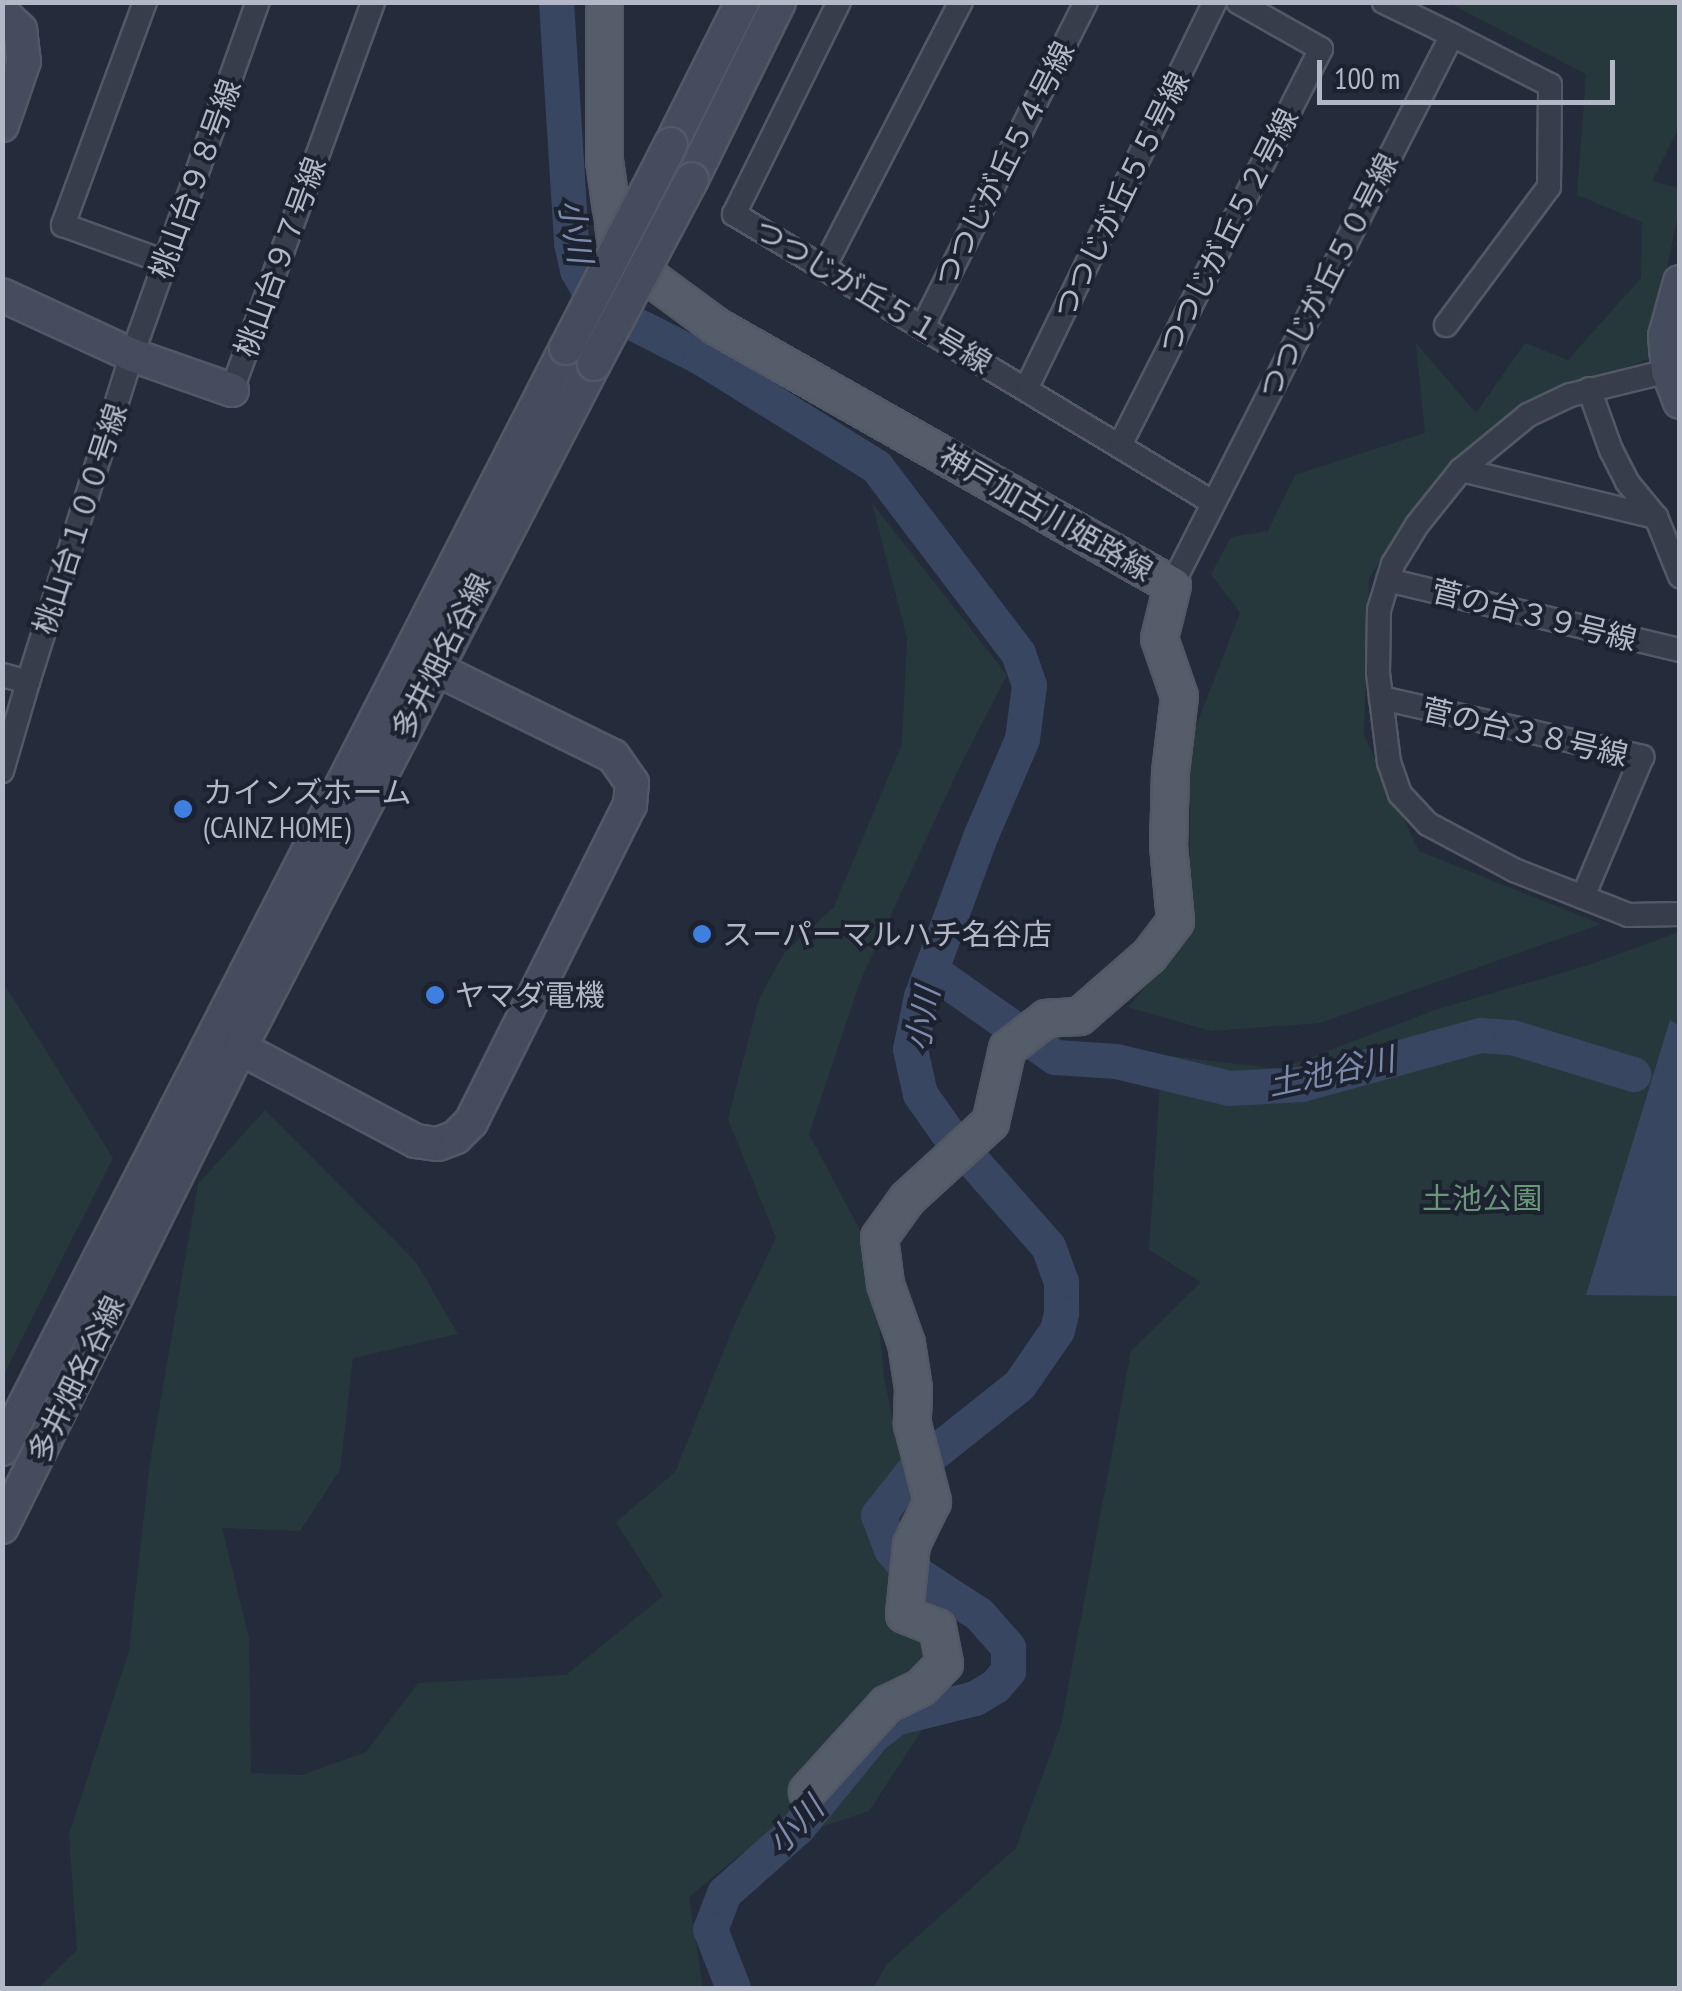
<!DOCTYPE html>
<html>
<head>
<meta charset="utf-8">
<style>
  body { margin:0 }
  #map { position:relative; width:1682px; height:1991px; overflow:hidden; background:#242b3a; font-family:"PT Sans Narrow","Noto Sans JP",sans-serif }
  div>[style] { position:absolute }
  .green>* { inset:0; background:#27383c }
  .water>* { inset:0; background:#394662 }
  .river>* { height:35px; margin:-17.5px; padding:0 17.5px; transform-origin:17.5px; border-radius:17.5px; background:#394662 }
  .roads { filter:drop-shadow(2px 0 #525865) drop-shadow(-2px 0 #525865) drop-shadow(0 2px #525865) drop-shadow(0 -2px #525865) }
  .street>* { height:22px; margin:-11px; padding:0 11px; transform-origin:11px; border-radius:11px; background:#373d4a }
  .secondary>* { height:32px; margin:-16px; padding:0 16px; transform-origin:16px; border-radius:16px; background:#454c5d }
  .primary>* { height:35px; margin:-17.5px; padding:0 17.5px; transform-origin:17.5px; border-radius:17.5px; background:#555c6a }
  .bridges { filter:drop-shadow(2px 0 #525865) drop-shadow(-2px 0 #525865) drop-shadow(0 2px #525865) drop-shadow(0 -2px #525865) }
  .secondary-bridge>* { height:32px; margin:-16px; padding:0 16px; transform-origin:16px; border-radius:16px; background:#454c5d }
  .dots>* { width:28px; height:28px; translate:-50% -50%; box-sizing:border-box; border:5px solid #1c222f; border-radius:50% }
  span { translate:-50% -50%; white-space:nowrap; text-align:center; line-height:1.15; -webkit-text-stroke:8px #1c222f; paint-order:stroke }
  .street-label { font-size:30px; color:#b3b8c6 }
  .poi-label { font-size:30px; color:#b3b8c6 }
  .left { translate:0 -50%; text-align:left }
  .park-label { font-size:30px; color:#6b9679 }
  .water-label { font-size:32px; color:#7c8bac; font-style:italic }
  .frame { position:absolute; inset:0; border:5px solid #b3b8c6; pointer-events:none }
  .scale { position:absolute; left:1317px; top:60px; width:298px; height:45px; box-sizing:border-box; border:5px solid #b3b8c6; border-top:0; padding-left:12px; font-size:30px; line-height:35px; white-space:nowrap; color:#b3b8c6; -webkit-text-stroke:8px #1c222f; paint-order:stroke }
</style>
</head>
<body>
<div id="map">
  <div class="green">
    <div style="clip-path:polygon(1449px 3px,1679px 3px,1679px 127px,1652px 181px,1679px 188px,1679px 210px,1648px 359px,1529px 405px,1425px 493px,1369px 578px,1364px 735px,1419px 851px,1601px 924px,1320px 1023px,1211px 1031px,1128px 1007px,1190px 937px,1190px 742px,1240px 613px,1211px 574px,1231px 537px,1268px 531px,1295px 475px,1425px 433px,1416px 343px,1476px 413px,1525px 343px,1568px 360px,1641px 278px,1642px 222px,1577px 195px,1586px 74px)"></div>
    <div style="clip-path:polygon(872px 503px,1007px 675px,962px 762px,861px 979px,809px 1134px,873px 1255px,884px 1378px,924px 1561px,960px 1672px,869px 1811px,742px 1853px,689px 1897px,703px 1988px,38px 1988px,77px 1950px,69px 1834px,129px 1651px,150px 1462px,198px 1184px,265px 1110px,416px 1262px,458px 1334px,353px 1358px,340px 1470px,300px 1531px,222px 1528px,249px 1638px,251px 1773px,302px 1775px,366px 1752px,418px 1683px,566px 1675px,663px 1596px,616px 1522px,675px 1472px,735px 1323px,776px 1238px,728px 1119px,759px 999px,784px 953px,834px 907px,902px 744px,907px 638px)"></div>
    <div style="clip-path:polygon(1679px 932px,1679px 1988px,873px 1988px,887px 1964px,1016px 1848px,1061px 1725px,1131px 1351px,1201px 1282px,1149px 1250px,1162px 1055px,1280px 1069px,1438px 1009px,1589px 965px)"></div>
    <div style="clip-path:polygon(6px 987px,113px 1158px,3px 1376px,2px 988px)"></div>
  </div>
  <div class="water">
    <div style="clip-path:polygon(1670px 1020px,1680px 1026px,1679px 1296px,1586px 1295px)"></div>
  </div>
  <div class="river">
    <div style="left:556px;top:2px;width:241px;rotate:86.4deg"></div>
    <div style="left:571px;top:243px;width:28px;rotate:77deg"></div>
    <div style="left:577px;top:270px;width:22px;rotate:60deg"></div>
    <div style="left:588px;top:289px;width:48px;rotate:39deg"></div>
    <div style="left:625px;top:319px;width:84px;rotate:26.9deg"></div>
    <div style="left:700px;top:357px;width:207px;rotate:31.8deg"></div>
    <div style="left:876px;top:466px;width:235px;rotate:52.8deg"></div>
    <div style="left:1018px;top:653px;width:34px;rotate:71deg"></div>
    <div style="left:1029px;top:685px;width:54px;rotate:97.4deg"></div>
    <div style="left:1022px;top:739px;width:103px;rotate:113.3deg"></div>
    <div style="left:981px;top:834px;width:173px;rotate:110.3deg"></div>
    <div style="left:921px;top:996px;width:54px;rotate:101.7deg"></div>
    <div style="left:910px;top:1049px;width:46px;rotate:77.5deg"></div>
    <div style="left:920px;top:1094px;width:47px;rotate:54.6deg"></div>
    <div style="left:947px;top:1132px;width:152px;rotate:48.5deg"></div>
    <div style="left:1048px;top:1246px;width:37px;rotate:70deg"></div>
    <div style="left:1061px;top:1281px;width:32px;rotate:90deg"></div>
    <div style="left:1061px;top:1313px;width:17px;rotate:103deg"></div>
    <div style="left:1057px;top:1330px;width:67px;rotate:124.6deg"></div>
    <div style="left:1019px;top:1385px;width:132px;rotate:141.5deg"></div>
    <div style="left:916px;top:1467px;width:61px;rotate:128.4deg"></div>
    <div style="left:878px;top:1515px;width:36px;rotate:69deg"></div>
    <div style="left:891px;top:1549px;width:22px;rotate:51deg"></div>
    <div style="left:905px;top:1566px;width:88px;rotate:33deg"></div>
    <div style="left:979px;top:1614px;width:44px;rotate:48.7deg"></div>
    <div style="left:1008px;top:1647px;width:24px;rotate:90deg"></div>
    <div style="left:1008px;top:1671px;width:20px;rotate:131deg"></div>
    <div style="left:995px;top:1686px;width:23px;rotate:149deg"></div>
    <div style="left:975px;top:1698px;width:82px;rotate:166deg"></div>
    <div style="left:895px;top:1718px;width:28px;rotate:142deg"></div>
    <div style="left:873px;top:1735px;width:119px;rotate:129.2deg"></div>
    <div style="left:798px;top:1827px;width:99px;rotate:138.3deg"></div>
    <div style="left:724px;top:1893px;width:39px;rotate:111deg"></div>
    <div style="left:710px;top:1929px;width:63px;rotate:68.7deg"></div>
    <div style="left:931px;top:970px;width:151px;rotate:35.1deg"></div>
    <div style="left:1055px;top:1057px;width:61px;rotate:3.8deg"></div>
    <div style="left:1116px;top:1061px;width:116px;rotate:13.4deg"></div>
    <div style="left:1229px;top:1088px;width:73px;rotate:-3.1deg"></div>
    <div style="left:1302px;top:1084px;width:185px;rotate:-15.4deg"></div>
    <div style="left:1480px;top:1035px;width:32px;rotate:4deg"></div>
    <div style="left:1512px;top:1037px;width:127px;rotate:17deg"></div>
  </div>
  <div class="roads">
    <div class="street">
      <div style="left:145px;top:2px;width:238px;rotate:110.2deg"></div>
      <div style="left:63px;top:225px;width:109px;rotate:19.9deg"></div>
      <div style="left:839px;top:2px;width:237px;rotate:116.3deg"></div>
      <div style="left:734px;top:214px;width:558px;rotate:31.07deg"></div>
      <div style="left:823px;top:269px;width:301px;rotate:-62.7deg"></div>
      <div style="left:1446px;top:325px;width:172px;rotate:-53.3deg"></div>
      <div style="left:1549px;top:187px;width:102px;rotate:-89.4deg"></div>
      <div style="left:1550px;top:85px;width:110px;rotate:-153deg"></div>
      <div style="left:923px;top:326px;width:363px;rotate:-63.3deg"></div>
      <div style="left:1668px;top:371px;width:101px;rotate:166.2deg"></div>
      <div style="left:1570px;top:395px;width:47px;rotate:154.5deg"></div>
      <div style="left:1528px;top:415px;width:87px;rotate:140.6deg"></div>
      <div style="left:1461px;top:470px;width:70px;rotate:128.7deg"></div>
      <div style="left:1417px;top:525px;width:46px;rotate:121.6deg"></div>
      <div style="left:1393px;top:564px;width:48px;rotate:106.9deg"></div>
      <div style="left:1379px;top:610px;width:63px;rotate:90.9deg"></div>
      <div style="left:1378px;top:673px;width:90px;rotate:83deg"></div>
      <div style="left:1389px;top:762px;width:34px;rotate:71deg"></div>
      <div style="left:1400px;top:794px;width:41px;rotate:47deg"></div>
      <div style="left:1428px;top:824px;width:98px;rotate:28.1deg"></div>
      <div style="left:1514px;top:870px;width:123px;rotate:21.5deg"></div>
      <div style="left:1628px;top:915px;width:52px;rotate:-1.1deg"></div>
      <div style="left:1027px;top:387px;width:428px;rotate:-64deg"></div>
      <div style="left:1589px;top:389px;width:65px;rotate:70.2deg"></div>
      <div style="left:1611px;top:450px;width:36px;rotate:63deg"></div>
      <div style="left:1627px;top:482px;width:45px;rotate:50.4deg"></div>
      <div style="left:1656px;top:517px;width:64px;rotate:67.9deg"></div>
      <div style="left:232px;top:390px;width:413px;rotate:-70deg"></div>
      <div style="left:1120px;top:445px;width:444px;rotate:-63.1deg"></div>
      <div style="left:1321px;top:49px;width:95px;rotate:-150.5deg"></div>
      <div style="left:1461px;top:470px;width:201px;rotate:13.6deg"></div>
      <div style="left:1388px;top:580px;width:300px;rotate:13.5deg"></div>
      <div style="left:1172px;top:585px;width:617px;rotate:-63.02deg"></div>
      <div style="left:1452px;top:35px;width:76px;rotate:-154.1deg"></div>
      <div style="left:2px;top:675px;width:27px;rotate:15deg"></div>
      <div style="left:28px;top:682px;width:93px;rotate:106.3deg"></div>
      <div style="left:28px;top:682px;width:343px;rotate:-72.4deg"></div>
      <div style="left:132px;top:355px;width:375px;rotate:-70.4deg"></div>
      <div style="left:1381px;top:698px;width:268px;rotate:12.7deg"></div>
      <div style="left:1642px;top:757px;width:152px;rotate:112.9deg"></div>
    </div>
    <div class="secondary">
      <div style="left:2px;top:13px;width:25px;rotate:43deg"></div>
      <div style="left:20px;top:30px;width:31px;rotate:83deg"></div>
      <div style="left:24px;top:61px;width:68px;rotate:109deg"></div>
      <div style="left:671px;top:144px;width:159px;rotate:-63.4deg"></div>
      <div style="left:692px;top:179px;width:197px;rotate:-63.8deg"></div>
      <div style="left:1680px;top:282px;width:56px;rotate:105.5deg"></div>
      <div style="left:1665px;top:336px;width:35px;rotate:85deg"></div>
      <div style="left:1668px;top:371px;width:33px;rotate:69deg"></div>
      <div style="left:2px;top:295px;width:143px;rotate:24.8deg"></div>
      <div style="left:132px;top:355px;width:106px;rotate:19.3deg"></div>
      <div style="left:240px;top:1048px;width:199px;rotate:27.9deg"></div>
      <div style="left:416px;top:1141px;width:22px;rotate:8deg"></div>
      <div style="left:438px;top:1144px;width:19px;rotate:-21deg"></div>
      <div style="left:456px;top:1137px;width:21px;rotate:-45deg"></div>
      <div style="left:471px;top:1122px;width:355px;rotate:-63.4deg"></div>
      <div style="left:630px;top:805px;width:22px;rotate:-85deg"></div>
      <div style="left:632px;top:783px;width:33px;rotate:-125deg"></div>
      <div style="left:613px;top:756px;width:222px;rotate:-153.8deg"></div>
      <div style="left:2px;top:1449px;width:1237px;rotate:-62.88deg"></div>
      <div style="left:2px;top:1527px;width:535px;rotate:-63.58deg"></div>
      <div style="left:240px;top:1048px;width:770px;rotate:-62.64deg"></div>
    </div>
    <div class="primary">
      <div style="left:604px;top:2px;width:158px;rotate:90deg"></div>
      <div style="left:604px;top:160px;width:94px;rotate:82deg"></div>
      <div style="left:617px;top:253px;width:123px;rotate:36.4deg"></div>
      <div style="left:716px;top:326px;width:524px;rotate:29.6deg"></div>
      <div style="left:1172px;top:585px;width:55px;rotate:103.8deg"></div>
      <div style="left:1159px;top:638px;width:61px;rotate:71deg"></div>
      <div style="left:1179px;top:696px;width:76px;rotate:96.8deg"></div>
      <div style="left:1170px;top:771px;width:74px;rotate:91.5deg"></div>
      <div style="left:1168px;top:845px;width:76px;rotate:84.7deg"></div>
      <div style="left:1175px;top:921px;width:43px;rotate:127.4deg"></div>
      <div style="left:1149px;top:955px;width:93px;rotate:138.9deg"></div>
      <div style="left:1079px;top:1016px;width:33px;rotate:177deg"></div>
      <div style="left:1046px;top:1018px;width:49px;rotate:142.4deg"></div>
      <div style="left:1007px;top:1048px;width:76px;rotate:102.9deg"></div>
      <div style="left:990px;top:1122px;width:113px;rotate:137.5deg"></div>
      <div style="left:907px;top:1198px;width:48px;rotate:125.7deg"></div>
      <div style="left:879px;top:1237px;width:47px;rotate:82.7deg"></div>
      <div style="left:885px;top:1284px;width:63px;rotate:70.4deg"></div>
      <div style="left:906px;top:1343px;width:46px;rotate:81.2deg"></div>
      <div style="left:913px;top:1388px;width:36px;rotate:92deg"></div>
      <div style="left:912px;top:1424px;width:80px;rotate:75.4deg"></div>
      <div style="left:932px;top:1501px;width:48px;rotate:116deg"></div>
      <div style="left:911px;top:1544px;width:70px;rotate:95.7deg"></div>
      <div style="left:904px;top:1614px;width:35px;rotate:22deg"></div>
      <div style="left:937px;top:1627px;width:37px;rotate:79deg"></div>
      <div style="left:944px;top:1663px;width:33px;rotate:134deg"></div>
      <div style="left:921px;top:1687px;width:39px;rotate:154deg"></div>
      <div style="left:886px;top:1704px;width:118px;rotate:132.2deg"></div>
    </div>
  </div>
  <div class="bridges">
    <div class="secondary-bridge">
      <div style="left:566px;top:348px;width:229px;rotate:-62.8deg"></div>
      <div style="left:594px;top:364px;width:209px;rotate:-62.1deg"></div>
    </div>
  </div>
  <div class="dots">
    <div style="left:183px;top:809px;background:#3f7fe0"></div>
    <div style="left:702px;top:934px;background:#3f7fe0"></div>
    <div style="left:435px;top:995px;background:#3f7fe0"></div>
  </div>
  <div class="street-label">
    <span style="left:1004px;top:164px;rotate:-63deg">つつじが丘５４号線</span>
    <span style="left:195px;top:179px;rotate:-70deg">桃山台９８号線</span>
    <span style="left:1121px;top:195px;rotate:-64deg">つつじが丘５５号線</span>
    <span style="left:1228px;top:231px;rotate:-63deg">つつじが丘５２号線</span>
    <span style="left:280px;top:257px;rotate:-70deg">桃山台９７号線</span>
    <span style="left:1328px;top:276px;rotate:-63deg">つつじが丘５０号線</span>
    <span style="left:873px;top:296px;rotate:31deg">つつじが丘５１号線</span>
    <span style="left:1046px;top:513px;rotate:30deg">神戸加古川姫路線</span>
    <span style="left:80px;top:519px;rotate:-72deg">桃山台１００号線</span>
    <span style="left:1534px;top:615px;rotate:14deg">菅の台３９号線</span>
    <span style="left:441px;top:656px;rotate:-63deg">多井畑名谷線</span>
    <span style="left:1525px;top:732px;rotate:13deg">菅の台３８号線</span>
    <span style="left:76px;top:1379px;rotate:-64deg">多井畑名谷線</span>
  </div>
  <div class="poi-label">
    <span class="left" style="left:203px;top:809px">カインズホーム<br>(CAINZ HOME)</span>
    <span class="left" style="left:722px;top:934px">スーパーマルハチ名谷店</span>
    <span class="left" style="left:455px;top:995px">ヤマダ電機</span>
  </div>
  <div class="park-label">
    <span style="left:1482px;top:1198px">土池公園</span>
  </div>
  <div class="water-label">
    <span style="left:576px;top:231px;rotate:80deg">小川</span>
    <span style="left:922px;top:1019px;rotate:-80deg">小川</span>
    <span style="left:1331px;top:1071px;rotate:-12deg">土池谷川</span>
    <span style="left:795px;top:1825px;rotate:-46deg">小川</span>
  </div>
  <div class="frame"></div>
  <div class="scale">100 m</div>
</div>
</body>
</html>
